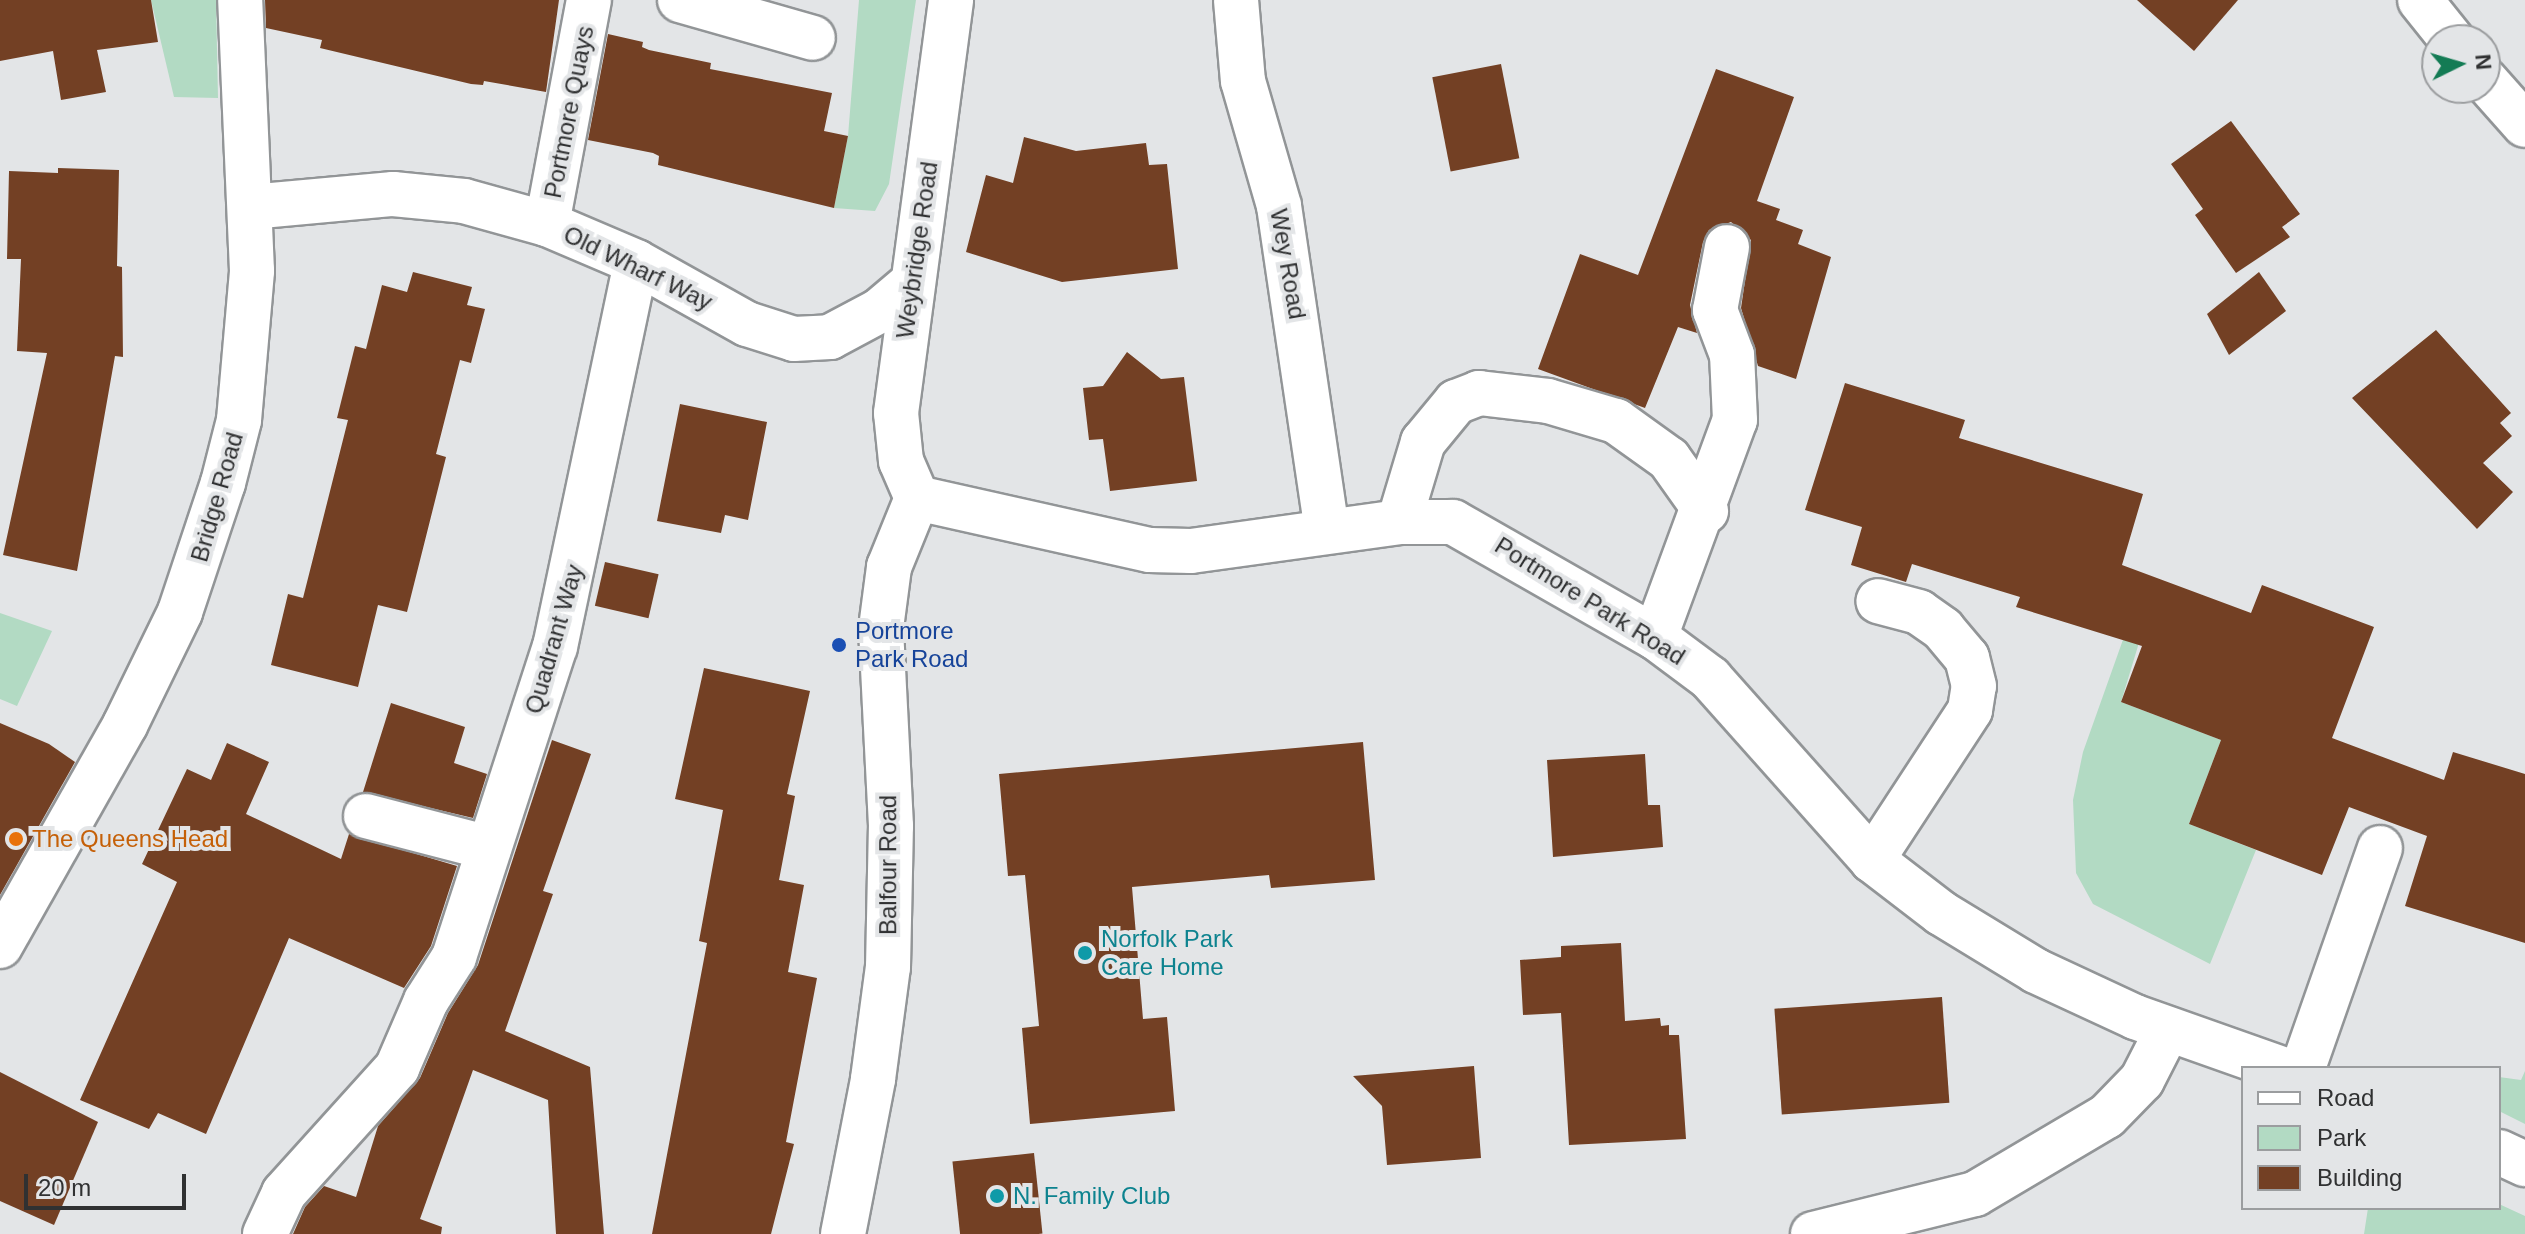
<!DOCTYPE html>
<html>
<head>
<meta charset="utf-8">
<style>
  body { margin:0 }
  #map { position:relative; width:2525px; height:1234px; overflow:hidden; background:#e3e5e7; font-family:Arial,sans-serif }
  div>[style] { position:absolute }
  .green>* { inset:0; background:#b2dac3 }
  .building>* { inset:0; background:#734024; transform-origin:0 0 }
  .roads { filter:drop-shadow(2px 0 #929597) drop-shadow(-2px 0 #929597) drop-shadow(0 2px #929597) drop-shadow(0 -2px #929597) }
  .minor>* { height:44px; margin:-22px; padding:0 22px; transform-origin:22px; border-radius:22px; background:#fff }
  .major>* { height:44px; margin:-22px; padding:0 22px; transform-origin:22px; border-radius:22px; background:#fff }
  .dots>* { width:22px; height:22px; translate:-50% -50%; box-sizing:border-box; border:4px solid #e3e5e7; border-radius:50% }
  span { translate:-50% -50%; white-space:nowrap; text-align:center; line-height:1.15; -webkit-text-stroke:8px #e3e5e7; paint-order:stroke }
  .street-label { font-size:24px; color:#303132 }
  .transit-label { font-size:24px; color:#164399 }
  .left { translate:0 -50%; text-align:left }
  .food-label { font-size:24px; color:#c56008 }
  .culture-label { font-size:24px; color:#0d838f }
  .legend { position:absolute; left:2241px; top:1066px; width:260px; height:144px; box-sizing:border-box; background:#e3e5e7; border:2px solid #9b9d9f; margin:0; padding:10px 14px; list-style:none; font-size:24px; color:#303132 }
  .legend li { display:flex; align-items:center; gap:16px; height:40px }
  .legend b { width:40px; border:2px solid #9b9d9f }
  .north { position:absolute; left:2421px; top:24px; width:80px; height:80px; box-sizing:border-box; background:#e3e5e7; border:2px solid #9b9d9f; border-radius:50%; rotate:85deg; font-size:22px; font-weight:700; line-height:32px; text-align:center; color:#303132 }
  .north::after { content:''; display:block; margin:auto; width:28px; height:36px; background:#137b54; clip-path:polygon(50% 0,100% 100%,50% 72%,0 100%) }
  .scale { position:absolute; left:24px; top:1174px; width:162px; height:36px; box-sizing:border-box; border:4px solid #303132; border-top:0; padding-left:10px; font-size:24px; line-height:28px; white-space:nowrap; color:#303132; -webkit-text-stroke:6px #e3e5e7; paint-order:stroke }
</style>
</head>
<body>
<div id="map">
  <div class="green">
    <div style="clip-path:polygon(151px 0,216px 0,218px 98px,174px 97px)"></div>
    <div style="clip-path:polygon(859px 0,916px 0,889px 184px,875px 211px,834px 208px,848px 136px)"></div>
    <div style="clip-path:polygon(2146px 575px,2158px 580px,2121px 702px,2221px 740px,2189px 824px,2256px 850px,2210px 964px,2093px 904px,2076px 873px,2073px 800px,2083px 752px)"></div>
    <div style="clip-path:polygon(0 613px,52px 631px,17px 706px,0 699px)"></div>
    <div style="clip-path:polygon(2525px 1071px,2525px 1124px,2499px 1111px,2499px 1077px,2521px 1080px)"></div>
    <div style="clip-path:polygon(2499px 1204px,2525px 1216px,2525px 1234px,2364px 1234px,2368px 1208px,2499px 1208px)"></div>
  </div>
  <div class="building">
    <div style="clip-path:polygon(0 0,151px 0,158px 42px,97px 50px,106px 92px,61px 100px,53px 51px,0 61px)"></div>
    <div style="clip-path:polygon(265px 0,559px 0,546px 92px,484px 81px,483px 85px,471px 84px,320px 48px,322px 40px,266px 28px)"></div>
    <div style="clip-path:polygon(2137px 0,2238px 0,2194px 51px)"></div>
    <div style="clip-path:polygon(608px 34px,643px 42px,642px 47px,649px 50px,711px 63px,710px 69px,832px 93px,824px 131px,848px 136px,834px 208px,658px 165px,659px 156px,653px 153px,588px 140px)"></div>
    <div style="left:1501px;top:64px;width:96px;height:70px;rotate:79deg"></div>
    <div style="clip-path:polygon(1716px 69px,1794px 97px,1757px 201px,1780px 209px,1776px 220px,1803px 230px,1798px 244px,1831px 257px,1796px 379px,1758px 366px,1741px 308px,1751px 240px,1731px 222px,1709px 230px,1703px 242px,1690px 305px,1697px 333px,1678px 327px,1645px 408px,1538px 369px,1580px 254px,1638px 275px)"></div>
    <div style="clip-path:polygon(2231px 121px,2300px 214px,2282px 227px,2290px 237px,2236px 273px,2195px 215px,2203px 209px,2171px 164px)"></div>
    <div style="clip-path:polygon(1024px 137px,1076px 151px,1146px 143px,1149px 165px,1167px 164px,1178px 269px,1062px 282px,966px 252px,986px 175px,1013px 183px)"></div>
    <div style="clip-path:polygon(58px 168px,119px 170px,117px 266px,122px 267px,123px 357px,115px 356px,77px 571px,3px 555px,47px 353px,17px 351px,21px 259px,7px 259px,9px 171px,58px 173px)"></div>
    <div style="clip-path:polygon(413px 272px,472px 287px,467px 305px,485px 309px,471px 363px,460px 360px,436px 454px,446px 457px,407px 612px,378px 605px,358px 687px,271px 665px,288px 594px,303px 598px,348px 420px,337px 418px,355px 346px,366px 349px,382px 285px,407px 292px)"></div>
    <div style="clip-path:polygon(2259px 272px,2286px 311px,2229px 355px,2207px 314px)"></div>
    <div style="clip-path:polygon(2436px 330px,2511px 413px,2500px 423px,2512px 436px,2483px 463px,2513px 492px,2477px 529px,2352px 398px)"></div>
    <div style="clip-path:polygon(1127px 352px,1161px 379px,1184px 377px,1197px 481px,1110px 491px,1103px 439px,1089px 440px,1083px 388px,1103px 386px)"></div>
    <div style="clip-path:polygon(1845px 383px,1965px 420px,1959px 438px,2143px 494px,2122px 565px,2251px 613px,2262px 585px,2374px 627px,2332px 738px,2444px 780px,2453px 752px,2525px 774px,2525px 943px,2405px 906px,2427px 836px,2349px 807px,2322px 875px,2189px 824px,2221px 740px,2121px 702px,2142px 646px,2016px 607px,2020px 597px,1912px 564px,1906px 582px,1851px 565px,1862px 527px,1805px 510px)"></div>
    <div style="clip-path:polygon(680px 404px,767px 422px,748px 520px,725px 515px,721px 533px,657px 521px)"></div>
    <div style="left:605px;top:562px;width:55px;height:45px;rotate:13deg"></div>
    <div style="clip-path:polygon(704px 668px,810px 691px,787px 794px,795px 796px,779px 880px,804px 885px,788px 972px,817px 978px,786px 1142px,794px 1144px,771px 1234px,652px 1234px,707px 943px,699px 941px,723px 810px,675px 799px)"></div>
    <div style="clip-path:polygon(391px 703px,465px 727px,454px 763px,487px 774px,473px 818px,363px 792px)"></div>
    <div style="clip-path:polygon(0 723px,49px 744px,75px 762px,0 895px)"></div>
    <div style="clip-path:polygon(552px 740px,591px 754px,543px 891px,553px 894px,505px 1031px,590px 1067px,604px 1234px,556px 1234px,548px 1100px,473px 1070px,420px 1219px,442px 1227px,441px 1234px,293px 1234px,305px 1207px,324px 1186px,356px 1197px,378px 1126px,420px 1078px,448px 1013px,478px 965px)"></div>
    <div style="clip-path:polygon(1363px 742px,1375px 880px,1271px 888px,1269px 875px,1132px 887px,1143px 1019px,1167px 1017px,1175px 1111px,1030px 1124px,1022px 1028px,1039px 1026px,1025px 875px,1008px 876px,999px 774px)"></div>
    <div style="clip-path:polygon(227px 743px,269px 762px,246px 814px,341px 859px,349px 834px,457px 866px,431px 946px,404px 988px,289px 938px,206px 1134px,158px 1113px,149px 1129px,80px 1100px,177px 882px,142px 864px,187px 769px,211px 780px)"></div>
    <div style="clip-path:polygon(1645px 754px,1648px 805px,1660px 805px,1663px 847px,1553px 857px,1547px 760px)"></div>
    <div style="clip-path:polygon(1621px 943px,1625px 1021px,1660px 1018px,1661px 1026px,1669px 1025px,1669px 1035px,1679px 1035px,1686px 1139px,1569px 1145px,1561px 1013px,1523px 1015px,1520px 960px,1561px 957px,1561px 946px)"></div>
    <div style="left:1942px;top:997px;width:106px;height:168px;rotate:86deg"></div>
    <div style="clip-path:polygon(1474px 1066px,1481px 1158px,1387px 1165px,1382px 1106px,1353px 1076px)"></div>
    <div style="clip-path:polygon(0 1072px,98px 1122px,54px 1225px,0 1201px)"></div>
    <div style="left:1034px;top:1153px;width:81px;height:82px;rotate:84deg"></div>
  </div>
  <div class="roads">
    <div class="minor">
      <div style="left:680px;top:0;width:138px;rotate:15.9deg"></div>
      <div style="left:1236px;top:0;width:81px;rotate:85.1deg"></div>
      <div style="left:1243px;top:81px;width:130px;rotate:73.9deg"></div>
      <div style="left:1279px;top:206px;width:328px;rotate:81.6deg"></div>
      <div style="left:2420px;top:0;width:51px;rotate:51.3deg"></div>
      <div style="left:2485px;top:80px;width:60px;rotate:48.4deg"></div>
      <div style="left:250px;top:207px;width:144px;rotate:-5.2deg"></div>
      <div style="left:393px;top:194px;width:71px;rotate:5.6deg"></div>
      <div style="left:464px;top:201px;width:86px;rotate:15.5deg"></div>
      <div style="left:547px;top:224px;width:97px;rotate:23.1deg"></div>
      <div style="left:636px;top:262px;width:127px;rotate:29.2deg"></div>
      <div style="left:747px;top:324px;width:49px;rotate:17.7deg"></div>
      <div style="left:794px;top:339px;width:36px;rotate:-3deg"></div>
      <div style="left:830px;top:337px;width:55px;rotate:-28deg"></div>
      <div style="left:879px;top:311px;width:43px;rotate:-40.3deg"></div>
      <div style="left:547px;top:224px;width:228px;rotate:-79.4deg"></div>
      <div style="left:917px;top:498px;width:238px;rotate:12.6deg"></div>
      <div style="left:1149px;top:550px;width:42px;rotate:1.4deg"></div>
      <div style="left:1191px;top:551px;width:210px;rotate:-7.9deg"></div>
      <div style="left:1399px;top:522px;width:54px"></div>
      <div style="left:1453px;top:522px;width:232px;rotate:29.7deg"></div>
      <div style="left:1655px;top:637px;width:69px;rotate:36.7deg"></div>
      <div style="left:1710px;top:678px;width:244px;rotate:48.3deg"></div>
      <div style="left:1872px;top:860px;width:87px;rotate:37.5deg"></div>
      <div style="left:1941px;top:913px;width:111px;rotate:31.4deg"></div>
      <div style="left:2036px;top:971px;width:109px;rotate:24.9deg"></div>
      <div style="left:2135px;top:1017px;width:153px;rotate:19.5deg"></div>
      <div style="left:1399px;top:522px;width:84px;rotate:-73.3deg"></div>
      <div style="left:1423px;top:442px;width:52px;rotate:-50.5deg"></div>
      <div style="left:1456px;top:402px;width:25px;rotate:-21deg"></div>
      <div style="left:1479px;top:393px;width:69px;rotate:6.6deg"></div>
      <div style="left:1548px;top:401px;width:71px;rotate:16.4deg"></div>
      <div style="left:1616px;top:421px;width:65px;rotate:35.6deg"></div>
      <div style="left:1669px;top:459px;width:64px;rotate:54.6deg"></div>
      <div style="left:1655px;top:637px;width:231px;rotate:-69.8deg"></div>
      <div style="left:1735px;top:420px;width:65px;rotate:-92.6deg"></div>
      <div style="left:1732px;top:355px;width:48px;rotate:-110.7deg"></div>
      <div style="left:1715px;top:310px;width:64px;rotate:-79.2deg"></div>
      <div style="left:366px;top:816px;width:127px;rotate:14.6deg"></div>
      <div style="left:1872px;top:860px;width:179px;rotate:-56.8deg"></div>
      <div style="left:1970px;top:710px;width:24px;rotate:-81deg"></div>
      <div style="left:1974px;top:686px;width:29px;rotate:-104deg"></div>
      <div style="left:1967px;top:658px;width:38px;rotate:-130deg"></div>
      <div style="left:1943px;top:629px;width:29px;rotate:-145deg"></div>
      <div style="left:1919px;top:612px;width:42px;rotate:-165deg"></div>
      <div style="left:0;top:946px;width:254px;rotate:-60.5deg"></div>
      <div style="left:125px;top:725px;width:126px;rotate:-64deg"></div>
      <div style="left:180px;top:612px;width:136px;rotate:-71.6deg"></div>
      <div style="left:223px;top:483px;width:65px;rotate:-75.7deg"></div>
      <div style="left:239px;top:420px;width:150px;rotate:-85deg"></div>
      <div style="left:252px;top:271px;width:271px;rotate:-92.5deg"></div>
      <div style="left:2303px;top:1068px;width:233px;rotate:-70.7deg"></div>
      <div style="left:2499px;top:1152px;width:29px;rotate:25deg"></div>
      <div style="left:265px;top:1234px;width:45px;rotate:-65.1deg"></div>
      <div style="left:284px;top:1193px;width:169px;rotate:-47.9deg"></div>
      <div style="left:397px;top:1068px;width:73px;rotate:-66.6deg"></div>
      <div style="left:426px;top:1001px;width:52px;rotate:-57.5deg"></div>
      <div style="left:454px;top:957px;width:326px;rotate:-72deg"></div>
      <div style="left:555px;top:647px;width:393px;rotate:-78.1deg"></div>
      <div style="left:1813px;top:1234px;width:167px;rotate:-13.9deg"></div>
      <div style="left:1975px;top:1194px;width:153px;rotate:-30.6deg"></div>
      <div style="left:2107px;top:1116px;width:50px;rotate:-45.8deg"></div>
      <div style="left:2142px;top:1080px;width:57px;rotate:-63deg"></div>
    </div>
    <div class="major">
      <div style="left:843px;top:1234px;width:158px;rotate:-79deg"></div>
      <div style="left:873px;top:1079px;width:113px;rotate:-82.4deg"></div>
      <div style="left:888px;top:967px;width:141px;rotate:-88.8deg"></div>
      <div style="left:891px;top:826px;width:198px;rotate:-92.9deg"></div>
      <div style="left:881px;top:628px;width:62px;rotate:-82.5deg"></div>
      <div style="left:889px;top:567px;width:74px;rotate:-67.9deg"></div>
      <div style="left:917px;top:498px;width:40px;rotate:-113.4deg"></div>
      <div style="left:901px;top:461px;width:48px;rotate:-95.9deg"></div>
      <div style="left:896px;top:413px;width:417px;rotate:-82.4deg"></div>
    </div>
  </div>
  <div class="dots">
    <div style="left:839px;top:645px;background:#1a4fb4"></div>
    <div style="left:16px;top:839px;background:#e8710a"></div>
    <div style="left:1085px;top:953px;background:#0f9aa8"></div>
    <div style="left:997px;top:1196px;background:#0f9aa8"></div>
  </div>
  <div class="street-label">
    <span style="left:569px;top:112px;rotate:-79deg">Portmore Quays</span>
    <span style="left:917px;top:250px;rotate:-82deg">Weybridge Road</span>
    <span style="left:1288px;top:264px;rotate:80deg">Wey Road</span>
    <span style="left:638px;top:268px;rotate:26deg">Old Wharf Way</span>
    <span style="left:217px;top:497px;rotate:-74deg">Bridge Road</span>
    <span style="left:1590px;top:601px;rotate:32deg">Portmore Park Road</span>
    <span style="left:554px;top:639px;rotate:-74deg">Quadrant Way</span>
    <span style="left:888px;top:865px;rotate:-90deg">Balfour Road</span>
  </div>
  <div class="transit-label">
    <span class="left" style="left:855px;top:645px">Portmore<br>Park Road</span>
  </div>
  <div class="food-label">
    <span class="left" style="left:32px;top:839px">The Queens Head</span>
  </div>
  <div class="culture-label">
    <span class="left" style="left:1101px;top:953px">Norfolk Park<br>Care Home</span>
    <span class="left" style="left:1013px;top:1196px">N. Family Club</span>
  </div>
  <ul class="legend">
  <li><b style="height:10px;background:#fff"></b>Road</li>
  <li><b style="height:22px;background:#b2dac3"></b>Park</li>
  <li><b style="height:22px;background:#734024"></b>Building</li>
  </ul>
  <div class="north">N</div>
  <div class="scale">20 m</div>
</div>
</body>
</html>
